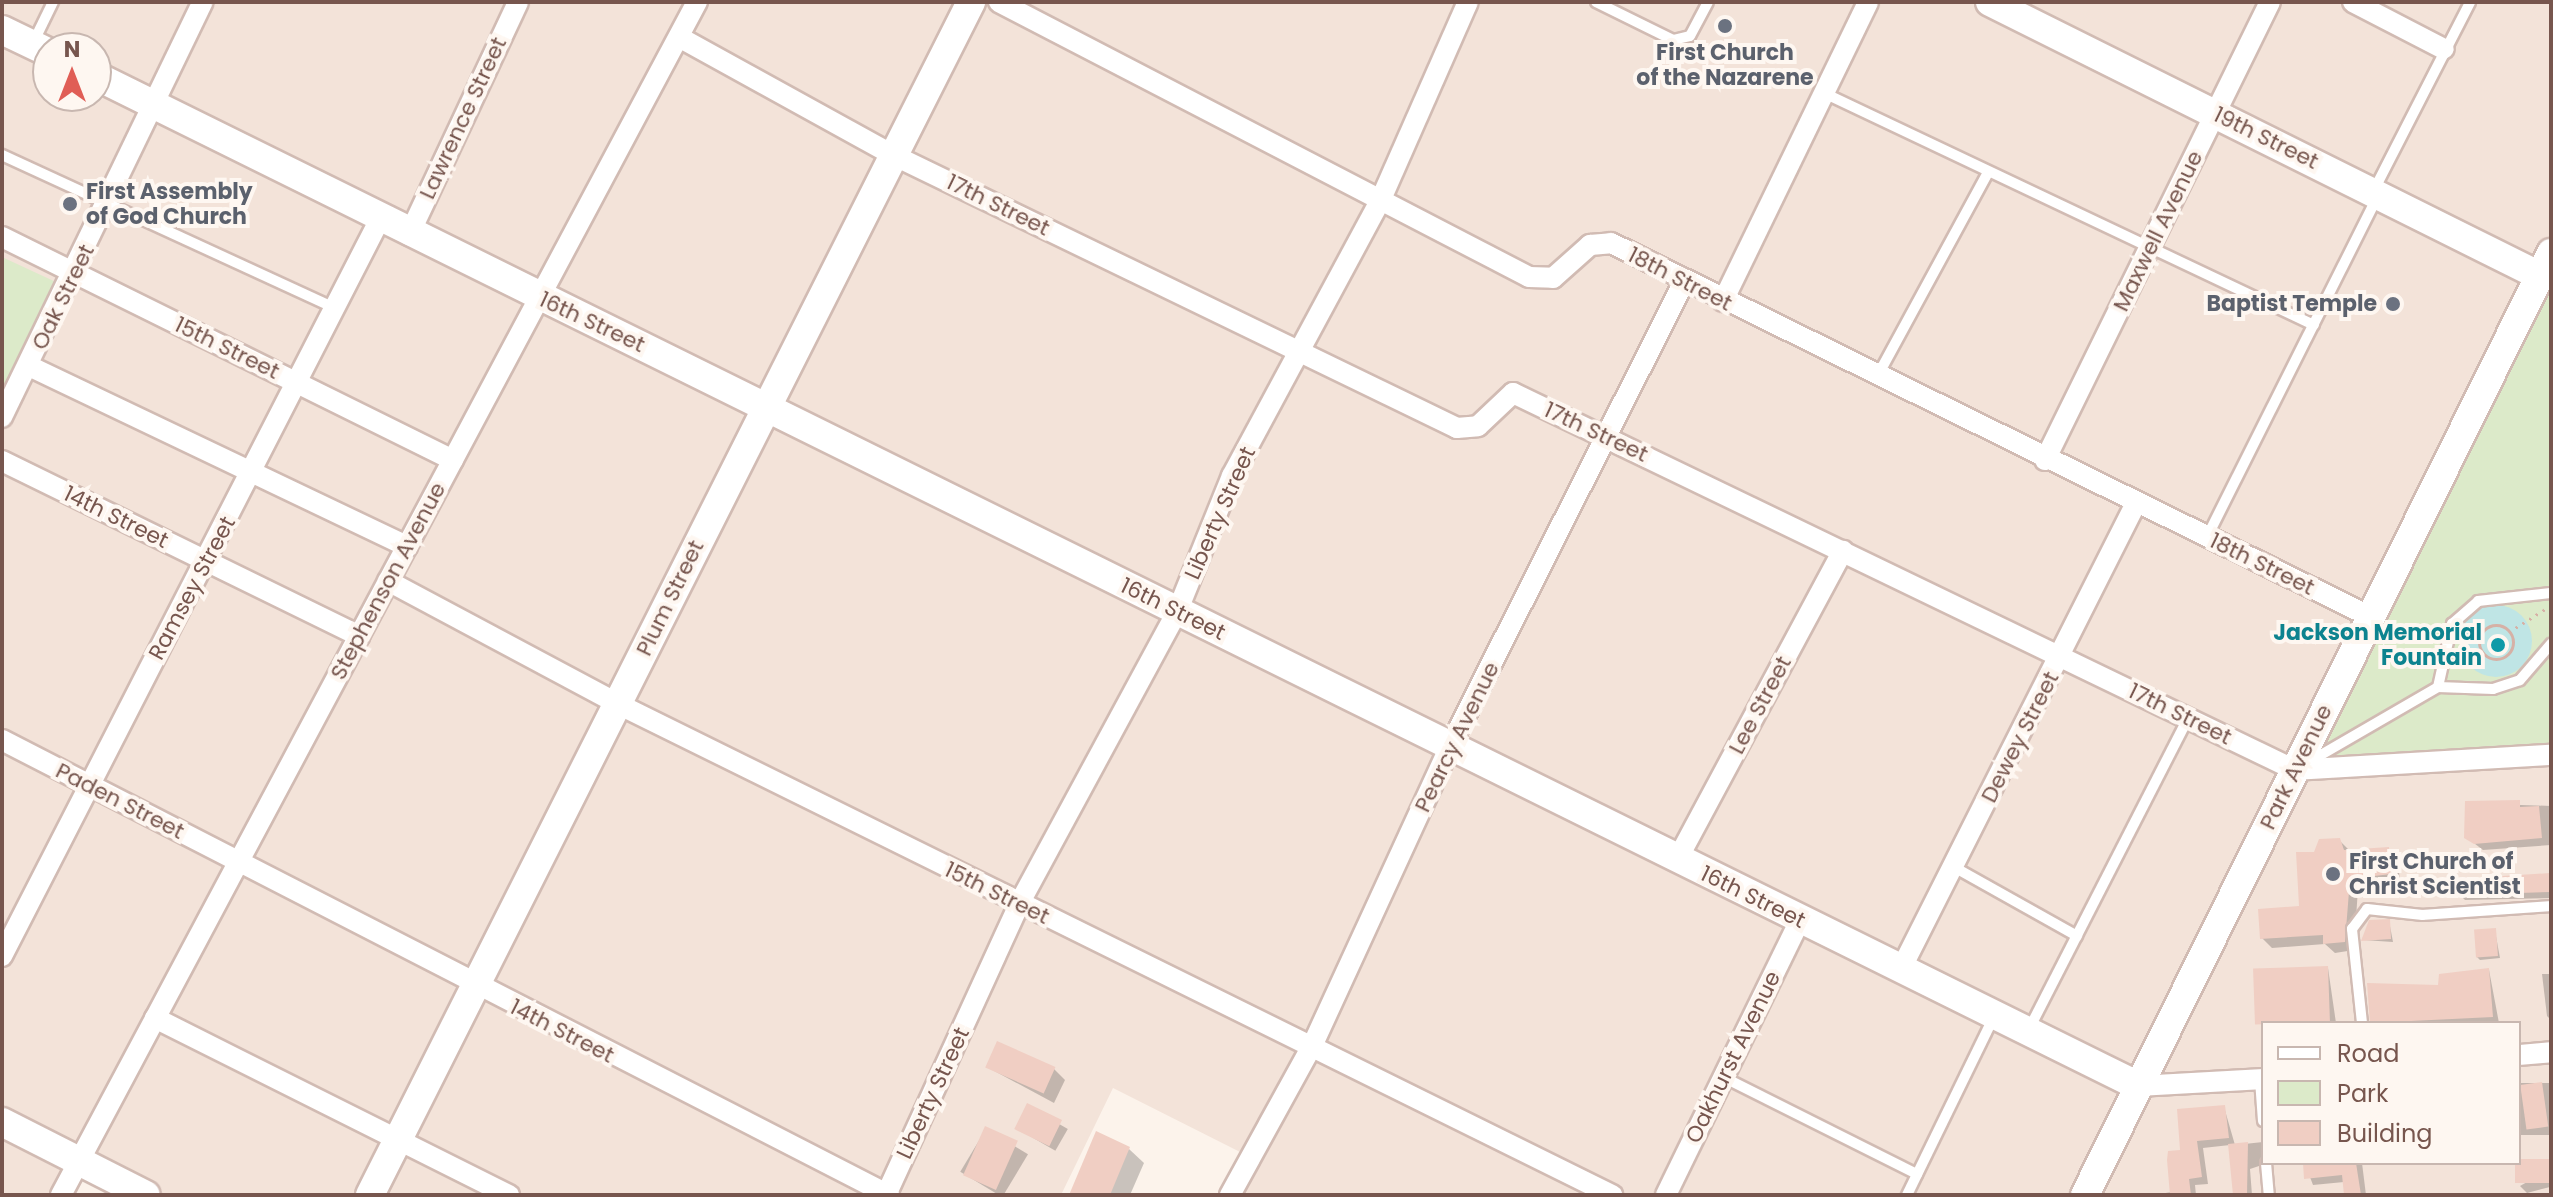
<!DOCTYPE html>
<html>
<head>
<meta charset="utf-8">
<style>
  body { margin:0 }
  #map { position:relative; width:2553px; height:1197px; overflow:hidden; background:#fcf3eb; font-family:Poppins,sans-serif }
  div>[style] { position:absolute }
  .residential>* { inset:0; background:#f3e3d9 }
  .green>* { inset:0; background:#dceac9 }
  .water>* { inset:0; background:#bfe5e5 }
  .round { border-radius:50% }
  .shadow>* { inset:0; background:#0003; transform-origin:0 0 }
  .building>* { inset:0; background:#f0cec3; transform-origin:0 0 }
  .path>* { height:3px; margin-top:-1.5px; transform-origin:0; background:repeating-linear-gradient(90deg,#d6b1a6 0 2px,transparent 0 8px) }
  .path>.ring { margin:-1.5px; padding:0; box-sizing:content-box; background:none; border:3px solid #d6b1a6; border-radius:50% }
  .roads { filter:drop-shadow(2px 0 #d1bbb3) drop-shadow(-2px 0 #d1bbb3) drop-shadow(0 2px #d1bbb3) drop-shadow(0 -2px #d1bbb3) }
  .lane>* { height:10px; margin:-5px; padding:0 5px; transform-origin:5px; border-radius:5px; background:#fff }
  .street>* { height:20px; margin:-10px; padding:0 10px; transform-origin:10px; border-radius:10px; background:#fff }
  .secondary>* { height:28px; margin:-14px; padding:0 14px; transform-origin:14px; border-radius:14px; background:#fff }
  .dots>* { width:22px; height:22px; translate:-50% -50%; box-sizing:border-box; border:4px solid #fef7f1; border-radius:50% }
  span { translate:-50% -50%; white-space:nowrap; text-align:center; line-height:1.15; -webkit-text-stroke:8px #fef7f1; paint-order:stroke }
  .worship-label { font-size:22px; color:#5b616d; font-weight:700 }
  .left { translate:0 -50%; text-align:left }
  .right { translate:-100% -50%; text-align:right }
  .street-label { font-size:22px; color:#77564e }
  .culture-label { font-size:22px; color:#0d838f; font-weight:700 }
  .frame { position:absolute; inset:0; border:4px solid #77564e; pointer-events:none }
  .legend { position:absolute; left:2261px; top:1021px; width:260px; height:144px; box-sizing:border-box; background:#fef7f1; border:2px solid #c8b7b0; margin:0; padding:10px 14px; list-style:none; font-size:24px; color:#77564e }
  .legend li { display:flex; align-items:center; gap:16px; height:40px }
  .legend b { width:40px; border:2px solid #c8b7b0 }
  .north { position:absolute; left:32px; top:32px; width:80px; height:80px; box-sizing:border-box; background:#fef7f1; border:2px solid #c8b7b0; border-radius:50%; rotate:0deg; font-size:22px; font-weight:700; line-height:32px; text-align:center; color:#77564e }
  .north::after { content:''; display:block; margin:auto; width:28px; height:36px; background:#e05e56; clip-path:polygon(50% 0,100% 100%,50% 72%,0 100%) }
</style>
</head>
<body>
<div id="map">
  <div class="residential">
    <div style="clip-path:polygon(evenodd,2px 2px,2551px 2px,2551px 1195px,1230px 1195px,1250px 1157px,1113px 1088px,1061px 1195px,146px 1195px,78px 1161px,61px 1195px,2px 1195px,2px 2px,48px 48px,96px 48px,96px 96px,48px 96px,48px 48px,2px 2px,2263px 1023px,2519px 1023px,2519px 1163px,2263px 1163px,2263px 1023px)"></div>
  </div>
  <div class="green">
    <div style="clip-path:polygon(2551px 254px,2551px 755px,2295px 770px)"></div>
    <div style="clip-path:polygon(2px 257px,58px 283px,2px 397px)"></div>
  </div>
  <div class="water">
    <div class="round" style="left:2460px;top:605px;width:72px;height:72px"></div>
  </div>
  <div class="shadow">
    <div style="clip-path:polygon(2467px 803px,2551px 806px,2551px 845px,2483px 850px,2466px 837px)"></div>
    <div style="clip-path:polygon(2339px 840px,2349px 850px,2388px 849px,2398px 859px,2400px 883px,2358px 888px,2354px 950px,2335px 953px,2325px 944px,2272px 948px,2262px 938px,2301px 908px,2315px 853px)"></div>
    <div style="clip-path:polygon(2549px 875px,2551px 898px,2465px 900px,2459px 894px)"></div>
    <div style="clip-path:polygon(2389px 921px,2393px 942px,2363px 940px,2370px 922px)"></div>
    <div style="clip-path:polygon(2495px 931px,2500px 958px,2480px 960px,2477px 957px)"></div>
    <div style="clip-path:polygon(2328px 968px,2336px 1023px,2263px 1023px,2263px 1040px,2255px 976px)"></div>
    <div style="clip-path:polygon(2489px 970px,2499px 1023px,2374px 1023px,2370px 985px,2439px 987px)"></div>
    <div style="clip-path:polygon(2542px 974px,2551px 974px,2551px 1020px,2547px 1016px)"></div>
    <div style="clip-path:polygon(987px 1067px,1054px 1069px,1065px 1080px,1054px 1103px)"></div>
    <div style="left:2551px;top:1083px;width:52px;height:32px;rotate:90deg"></div>
    <div style="left:1028px;top:1106px;width:46px;height:25px;rotate:30deg"></div>
    <div style="clip-path:polygon(2224px 1107px,2235px 1145px,2263px 1142px,2268px 1163px,2250px 1169px,2252px 1195px,2236px 1195px,2230px 1145px,2203px 1148px,2208px 1184px,2195px 1185px,2196px 1195px,2152px 1195px,2172px 1192px,2182px 1152px)"></div>
    <div style="left:986px;top:1129px;width:49px;height:50px;rotate:31deg"></div>
    <div style="clip-path:polygon(1129px 1149px,1144px 1163px,1130px 1195px,1072px 1195px)"></div>
    <div style="clip-path:polygon(2296px 1163px,2362px 1163px,2366px 1195px,2346px 1195px,2344px 1182px,2313px 1185px,2305px 1164px)"></div>
    <div style="clip-path:polygon(2550px 1169px,2550px 1187px,2527px 1193px,2520px 1186px)"></div>
  </div>
  <div class="building">
    <div style="clip-path:polygon(2520px 800px,2520px 807px,2539px 806px,2542px 838px,2474px 844px,2464px 838px,2465px 801px)"></div>
    <div style="clip-path:polygon(2340px 838px,2344px 850px,2389px 847px,2391px 874px,2350px 879px,2345px 942px,2323px 944px,2323px 935px,2260px 939px,2258px 909px,2299px 906px,2296px 852px,2314px 852px,2319px 839px)"></div>
    <div style="clip-path:polygon(2550px 873px,2550px 892px,2457px 895px,2456px 879px)"></div>
    <div style="clip-path:polygon(2390px 919px,2391px 939px,2361px 941px,2369px 920px)"></div>
    <div style="left:2496px;top:928px;width:28px;height:22px;rotate:86deg"></div>
    <div style="left:2328px;top:966px;width:56px;height:75px;rotate:88deg"></div>
    <div style="clip-path:polygon(2489px 968px,2493px 1017px,2370px 1023px,2367px 983px,2438px 985px,2439px 974px)"></div>
    <div style="left:997px;top:1041px;width:64px;height:29px;rotate:24deg"></div>
    <div style="left:2542px;top:1082px;width:45px;height:22px;rotate:82deg"></div>
    <div style="left:1027px;top:1103px;width:39px;height:29px;rotate:26deg"></div>
    <div style="clip-path:polygon(2225px 1105px,2229px 1138px,2197px 1141px,2202px 1177px,2189px 1179px,2191px 1195px,2170px 1195px,2167px 1160px,2168px 1151px,2180px 1150px,2177px 1109px)"></div>
    <div style="left:985px;top:1126px;width:36px;height:54px;rotate:24deg"></div>
    <div style="clip-path:polygon(1096px 1131px,1130px 1147px,1110px 1195px,1069px 1195px)"></div>
    <div style="clip-path:polygon(2248px 1142px,2247px 1194px,2233px 1195px,2228px 1144px)"></div>
    <div style="left:2551px;top:1159px;width:24px;height:36px;rotate:90deg"></div>
    <div style="clip-path:polygon(2303px 1163px,2356px 1163px,2361px 1195px,2344px 1195px,2342px 1175px,2304px 1179px)"></div>
  </div>
  <div class="path">
    <div class="ring" style="left:2479px;top:625px;width:31px;height:31px"></div>
    <div style="left:2509px;top:632px;width:45px;rotate:-32.3deg"></div>
  </div>
  <div class="roads">
    <div class="lane">
      <div style="left:1596px;top:2px;width:86px;rotate:26.3deg"></div>
      <div style="left:1673px;top:40px;width:17px;rotate:-13deg"></div>
      <div style="left:1690px;top:36px;width:38px;rotate:-62deg"></div>
      <div style="left:33px;top:43px;width:46px;rotate:-64deg"></div>
      <div style="left:1824px;top:93px;width:542px;rotate:25.34deg"></div>
      <div style="left:2px;top:155px;width:366px;rotate:24.7deg"></div>
      <div style="left:2374px;top:190px;width:211px;rotate:-62.9deg"></div>
      <div style="left:1878px;top:375px;width:231px;rotate:-61.5deg"></div>
      <div style="left:2207px;top:537px;width:379px;rotate:-63.4deg"></div>
      <div style="left:2438px;top:687px;width:65px;rotate:-77.5deg"></div>
      <div style="left:2452px;top:624px;width:35px;rotate:-41deg"></div>
      <div style="left:2478px;top:601px;width:73px;rotate:-6.3deg"></div>
      <div style="left:2307px;top:763px;width:151px;rotate:-30.1deg"></div>
      <div style="left:2438px;top:687px;width:55px;rotate:2.1deg"></div>
      <div style="left:2493px;top:689px;width:28px;rotate:-18deg"></div>
      <div style="left:2520px;top:680px;width:48px;rotate:-49.3deg"></div>
      <div style="left:1954px;top:867px;width:141px;rotate:29.3deg"></div>
      <div style="left:2362px;top:1023px;width:95px;rotate:-96.1deg"></div>
      <div style="left:2352px;top:929px;width:25px;rotate:-53deg"></div>
      <div style="left:2367px;top:909px;width:56px;rotate:6.1deg"></div>
      <div style="left:2423px;top:915px;width:128px;rotate:-4deg"></div>
      <div style="left:2029px;top:1029px;width:349px;rotate:-62.9deg"></div>
      <div style="left:1723px;top:1077px;width:217px;rotate:26.6deg"></div>
      <div style="left:2260px;top:1080px;width:41px;rotate:85.8deg"></div>
      <div style="left:2266px;top:1163px;width:32px;rotate:85deg"></div>
      <div style="left:1907px;top:1195px;width:198px;rotate:-64deg"></div>
    </div>
    <div class="street">
      <div style="left:999px;top:2px;width:597px;rotate:27.42deg"></div>
      <div style="left:1529px;top:277px;width:24px;rotate:2deg"></div>
      <div style="left:1553px;top:278px;width:50px;rotate:-41.7deg"></div>
      <div style="left:1590px;top:245px;width:21px;rotate:-5deg"></div>
      <div style="left:1611px;top:243px;width:847px;rotate:26.2deg"></div>
      <div style="left:2353px;top:2px;width:102px;rotate:27.3deg"></div>
      <div style="left:679px;top:37px;width:240px;rotate:28.9deg"></div>
      <div style="left:889px;top:153px;width:631px;rotate:25.83deg"></div>
      <div style="left:1457px;top:428px;width:21px;rotate:-5deg"></div>
      <div style="left:1478px;top:426px;width:48px;rotate:-43.3deg"></div>
      <div style="left:1513px;top:393px;width:868px;rotate:25.74deg"></div>
      <div style="left:2295px;top:770px;width:256px;rotate:-3.4deg"></div>
      <div style="left:409px;top:235px;width:257px;rotate:-64.9deg"></div>
      <div style="left:2px;top:237px;width:503px;rotate:26.31deg"></div>
      <div style="left:1723px;top:301px;width:332px;rotate:-64.1deg"></div>
      <div style="left:29px;top:366px;width:419px;rotate:25.5deg"></div>
      <div style="left:2px;top:417px;width:461px;rotate:-64.2deg"></div>
      <div style="left:2045px;top:460px;width:510px;rotate:-63.84deg"></div>
      <div style="left:2px;top:461px;width:398px;rotate:26.1deg"></div>
      <div style="left:388px;top:581px;width:261px;rotate:28.1deg"></div>
      <div style="left:618px;top:704px;width:1109px;rotate:26.29deg"></div>
      <div style="left:2px;top:740px;width:997px;rotate:27.16deg"></div>
      <div style="left:1677px;top:860px;width:351px;rotate:-61.8deg"></div>
      <div style="left:2px;top:956px;width:828px;rotate:-62.85deg"></div>
      <div style="left:1901px;top:969px;width:522px;rotate:-63.24deg"></div>
      <div style="left:155px;top:1018px;width:396px;rotate:26.6deg"></div>
      <div style="left:2519px;top:1055px;width:32px;rotate:-5deg"></div>
      <div style="left:2139px;top:1086px;width:124px;rotate:-3.2deg"></div>
      <div style="left:61px;top:1195px;width:1352px;rotate:-61.94deg"></div>
      <div style="left:886px;top:1195px;width:320px;rotate:-65.4deg"></div>
      <div style="left:1019px;top:904px;width:332px;rotate:-61.6deg"></div>
      <div style="left:1177px;top:612px;width:147px;rotate:-68deg"></div>
      <div style="left:1232px;top:476px;width:315px;rotate:-61.7deg"></div>
      <div style="left:1381px;top:199px;width:215px;rotate:-66.2deg"></div>
      <div style="left:1230px;top:1195px;width:172px;rotate:-61.2deg"></div>
      <div style="left:1313px;top:1044px;width:332px;rotate:-65.3deg"></div>
      <div style="left:1452px;top:742px;width:517px;rotate:-63.24deg"></div>
      <div style="left:1666px;top:1195px;width:306px;rotate:-64deg"></div>
    </div>
    <div class="secondary">
      <div style="left:1990px;top:2px;width:614px;rotate:26.48deg"></div>
      <div style="left:2px;top:30px;width:51px;rotate:25.6deg"></div>
      <div style="left:96px;top:76px;width:2279px;rotate:26.31deg"></div>
      <div style="left:2px;top:1122px;width:161px;rotate:26.9deg"></div>
      <div style="left:370px;top:1195px;width:1336px;rotate:-63.26deg"></div>
      <div style="left:2085px;top:1195px;width:1051px;rotate:-63.68deg"></div>
    </div>
  </div>
  <div class="dots">
    <div style="left:1725px;top:26px;background:#6b7280"></div>
    <div style="left:70px;top:204px;background:#6b7280"></div>
    <div style="left:2393px;top:304px;background:#6b7280"></div>
    <div style="left:2498px;top:645px;background:#0f9aa8"></div>
    <div style="left:2333px;top:874px;background:#6b7280"></div>
  </div>
  <div class="worship-label">
    <span style="left:1725px;top:65px">First Church<br>of the Nazarene</span>
    <span class="left" style="left:86px;top:204px">First Assembly<br>of God Church</span>
    <span class="right" style="left:2377px;top:304px">Baptist Temple</span>
    <span class="left" style="left:2349px;top:874px">First Church of<br>Christ Scientist</span>
  </div>
  <div class="street-label">
    <span style="left:463px;top:118px;rotate:-65deg">Lawrence Street</span>
    <span style="left:2266px;top:138px;rotate:26deg">19th Street</span>
    <span style="left:998px;top:205px;rotate:26deg">17th Street</span>
    <span style="left:2158px;top:231px;rotate:-64deg">Maxwell Avenue</span>
    <span style="left:1680px;top:279px;rotate:27deg">18th Street</span>
    <span style="left:63px;top:297px;rotate:-64deg">Oak Street</span>
    <span style="left:592px;top:322px;rotate:25deg">16th Street</span>
    <span style="left:227px;top:348px;rotate:26deg">15th Street</span>
    <span style="left:1596px;top:432px;rotate:25deg">17th Street</span>
    <span style="left:1220px;top:513px;rotate:-66deg">Liberty Street</span>
    <span style="left:116px;top:517px;rotate:26deg">14th Street</span>
    <span style="left:2262px;top:564px;rotate:26deg">18th Street</span>
    <span style="left:388px;top:581px;rotate:-62deg">Stephenson Avenue</span>
    <span style="left:192px;top:588px;rotate:-62deg">Ramsey Street</span>
    <span style="left:670px;top:598px;rotate:-64deg">Plum Street</span>
    <span style="left:1173px;top:609px;rotate:26deg">16th Street</span>
    <span style="left:1760px;top:705px;rotate:-62deg">Lee Street</span>
    <span style="left:2180px;top:714px;rotate:26deg">17th Street</span>
    <span style="left:1457px;top:737px;rotate:-64deg">Pearcy Avenue</span>
    <span style="left:2020px;top:737px;rotate:-63deg">Dewey Street</span>
    <span style="left:2296px;top:767px;rotate:-64deg">Park Avenue</span>
    <span style="left:120px;top:801px;rotate:27deg">Paden Street</span>
    <span style="left:997px;top:893px;rotate:26deg">15th Street</span>
    <span style="left:1753px;top:897px;rotate:26deg">16th Street</span>
    <span style="left:562px;top:1031px;rotate:27deg">14th Street</span>
    <span style="left:1733px;top:1057px;rotate:-64deg">Oakhurst Avenue</span>
    <span style="left:933px;top:1093px;rotate:-65deg">Liberty Street</span>
  </div>
  <div class="culture-label">
    <span class="right" style="left:2482px;top:645px">Jackson Memorial<br>Fountain</span>
  </div>
  <div class="frame"></div>
  <ul class="legend">
  <li><b style="height:10px;background:#fff"></b>Road</li>
  <li><b style="height:22px;background:#dceac9"></b>Park</li>
  <li><b style="height:22px;background:#f0cec3"></b>Building</li>
  </ul>
  <div class="north">N</div>
</div>
</body>
</html>
